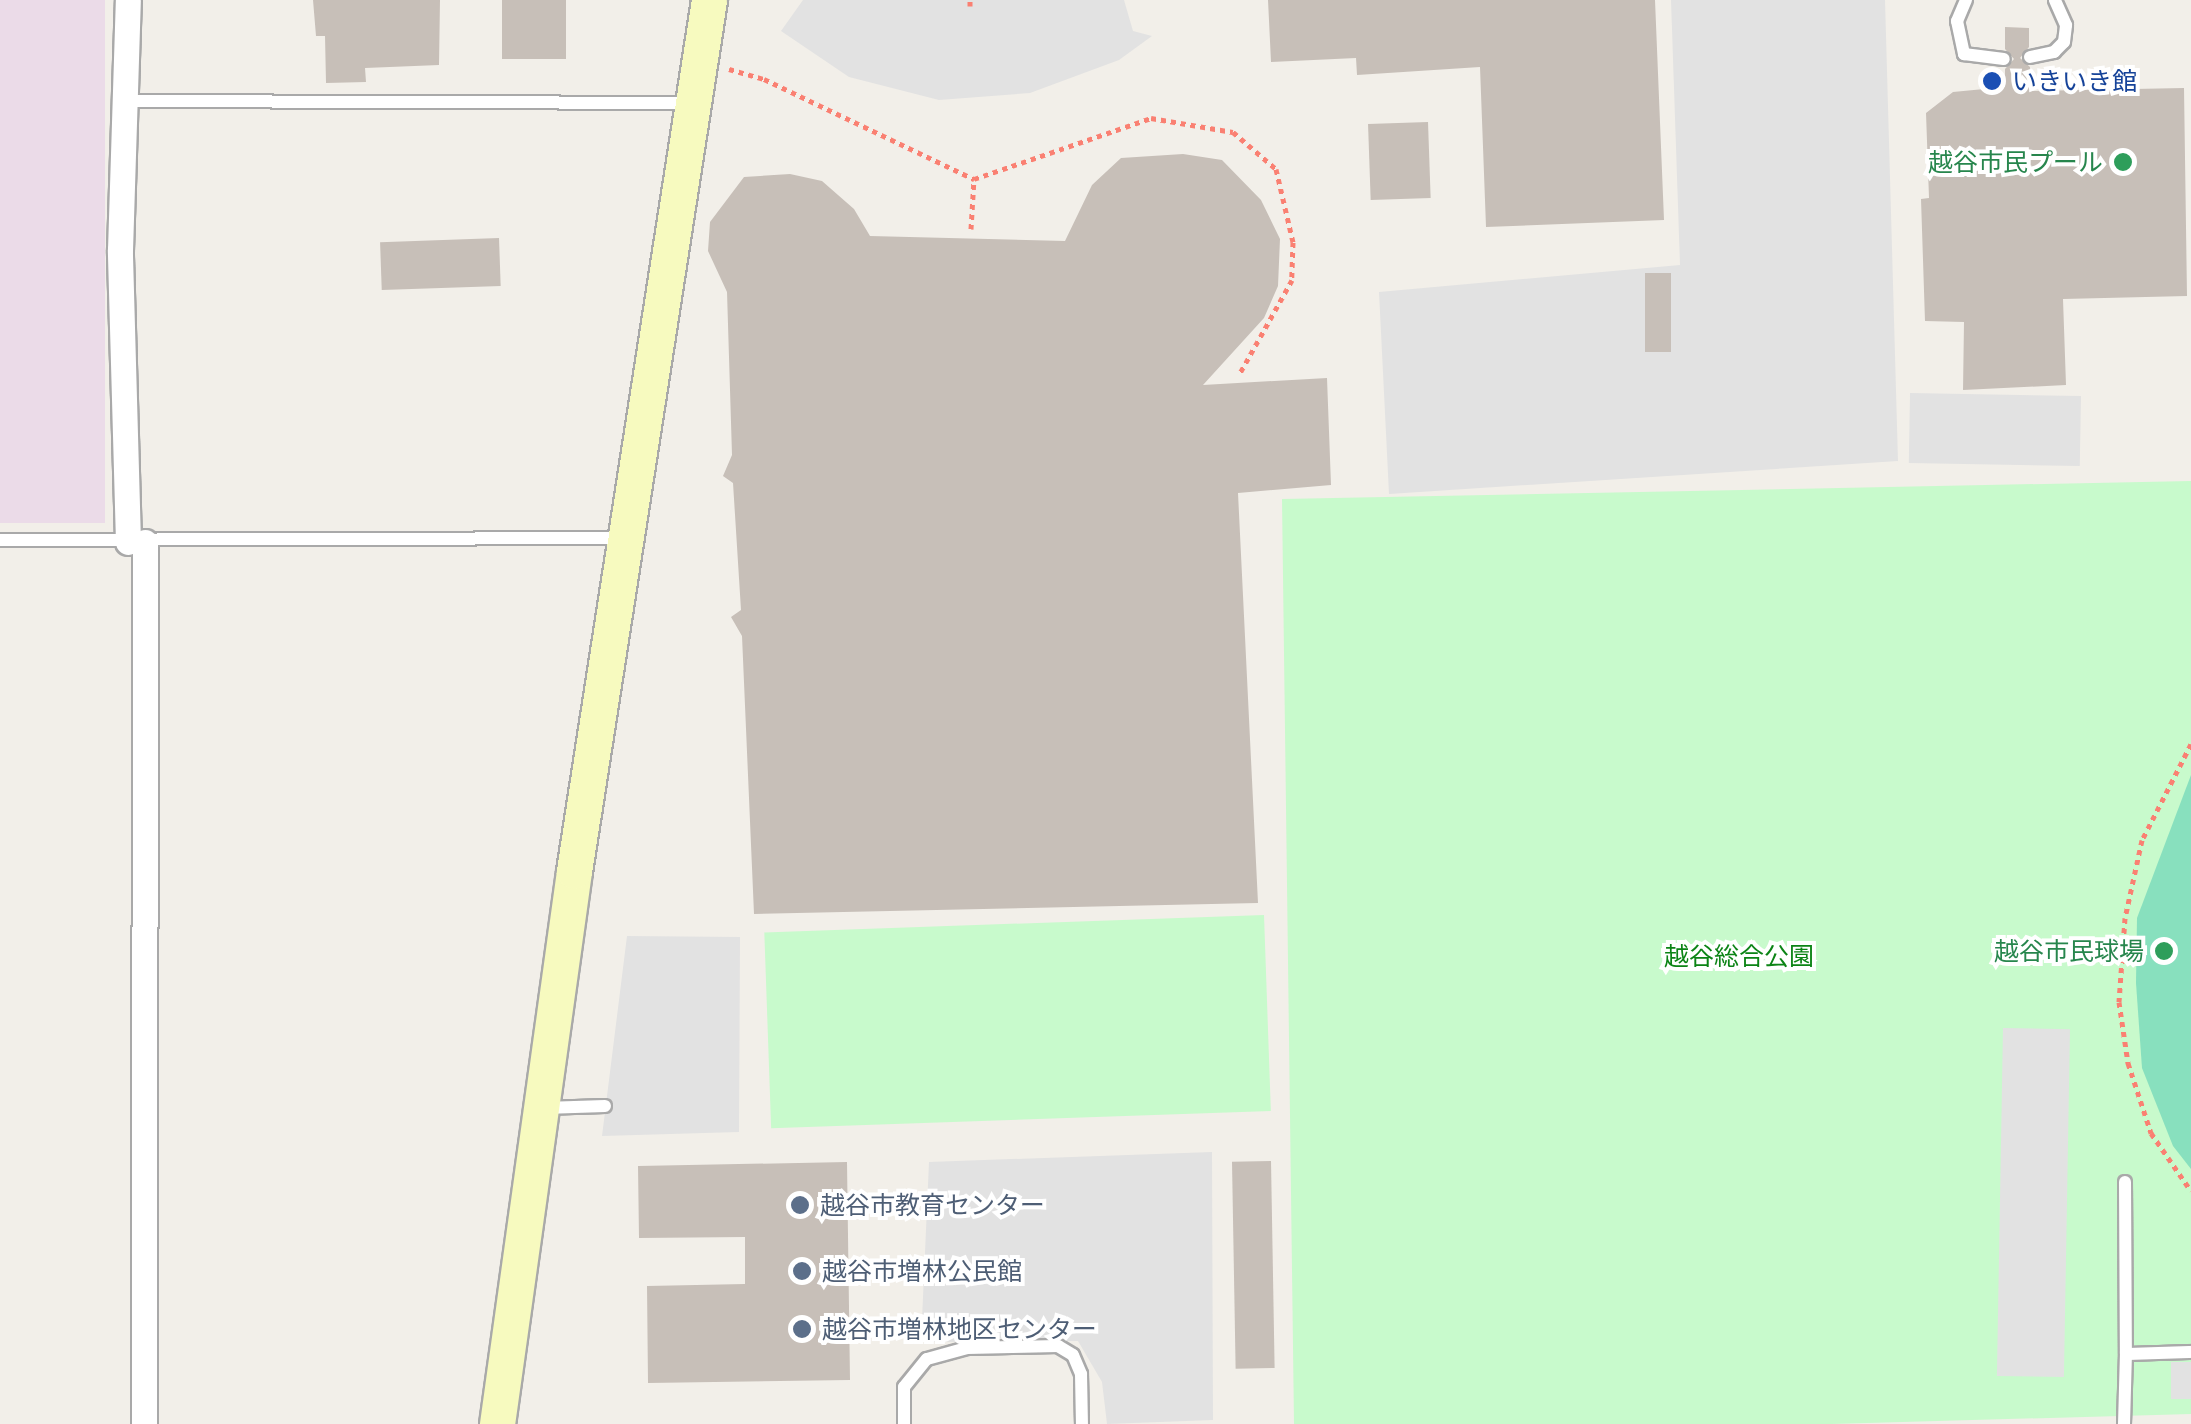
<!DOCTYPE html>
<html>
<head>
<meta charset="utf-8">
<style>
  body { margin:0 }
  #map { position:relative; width:2191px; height:1424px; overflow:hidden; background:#f2efe9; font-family:Quicksand,"Noto Sans JP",sans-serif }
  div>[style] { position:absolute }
  .industrial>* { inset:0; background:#ebdbe8; transform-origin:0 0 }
  .park>* { inset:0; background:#c8facc; transform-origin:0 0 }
  .pitch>* { inset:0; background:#88e0be }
  .parking>* { inset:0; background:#e2e2e2; transform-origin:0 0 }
  .building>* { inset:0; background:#c7bfb8; transform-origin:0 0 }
  .path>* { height:5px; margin-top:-2.5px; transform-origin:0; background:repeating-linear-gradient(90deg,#fa8072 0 5px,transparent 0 10px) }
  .roads { filter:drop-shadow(2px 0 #a9a9a9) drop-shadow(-2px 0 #a9a9a9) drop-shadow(0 2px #a9a9a9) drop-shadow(0 -2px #a9a9a9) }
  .lane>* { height:12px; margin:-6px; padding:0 6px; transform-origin:6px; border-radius:6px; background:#fff }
  .street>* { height:25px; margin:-12.5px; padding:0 12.5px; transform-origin:12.5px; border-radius:12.5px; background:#fff }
  .secondary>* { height:35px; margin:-17.5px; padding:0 17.5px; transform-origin:17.5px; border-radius:17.5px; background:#f7fabf }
  .dots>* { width:28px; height:28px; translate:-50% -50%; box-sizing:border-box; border:5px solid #fff; border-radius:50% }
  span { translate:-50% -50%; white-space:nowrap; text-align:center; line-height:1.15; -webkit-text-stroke:8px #fff; paint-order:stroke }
  .transit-label { font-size:25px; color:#164399 }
  .left { translate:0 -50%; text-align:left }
  .leisure-label { font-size:25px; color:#27864d }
  .right { translate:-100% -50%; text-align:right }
  .park-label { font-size:25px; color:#0c8416 }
  .service-label { font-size:25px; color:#4e5e75 }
</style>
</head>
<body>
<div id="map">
  <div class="industrial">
    <div style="left:0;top:0;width:105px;height:523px"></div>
  </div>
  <div class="park">
    <div style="clip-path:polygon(2191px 481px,2191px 1414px,1832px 1424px,1294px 1424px,1282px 499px)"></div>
    <div style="left:1264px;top:915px;width:196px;height:500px;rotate:88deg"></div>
  </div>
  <div class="pitch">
    <div style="clip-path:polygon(2191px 775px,2191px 1169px,2173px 1146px,2142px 1068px,2136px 983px,2137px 918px)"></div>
  </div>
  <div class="parking">
    <div style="clip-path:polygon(803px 0,1124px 0,1133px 31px,1152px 36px,1119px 60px,1030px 93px,939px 100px,849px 77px,781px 31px)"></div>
    <div style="clip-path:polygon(1671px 0,1885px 0,1898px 461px,1389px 494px,1379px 292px,1680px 265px)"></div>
    <div style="left:2081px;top:396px;width:70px;height:171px;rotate:91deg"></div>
    <div style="clip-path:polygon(627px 936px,740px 937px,739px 1132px,602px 1136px)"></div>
    <div style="left:2003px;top:1028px;width:67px;height:348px;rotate:1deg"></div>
    <div style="clip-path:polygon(1212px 1152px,1213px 1420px,1107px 1424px,1102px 1382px,1078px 1341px,921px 1342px,929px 1162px)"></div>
    <div style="left:2191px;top:1362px;width:37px;height:20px;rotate:90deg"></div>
  </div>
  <div class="building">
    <div style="clip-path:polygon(313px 0,440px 0,439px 65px,365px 68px,366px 82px,326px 83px,325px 36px,316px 36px)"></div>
    <div style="left:502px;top:0;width:64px;height:59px"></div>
    <div style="clip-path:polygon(1268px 0,1655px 0,1664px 220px,1486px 227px,1480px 67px,1357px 75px,1356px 58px,1271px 62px)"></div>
    <div style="clip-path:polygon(2005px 27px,2029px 28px,2029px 47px,2020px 58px,2030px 67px,2030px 91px,2184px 88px,2187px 296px,2063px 299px,2066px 385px,1963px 390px,1964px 322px,1925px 321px,1921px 199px,1929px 198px,1926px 113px,1953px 92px,2005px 87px,2005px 69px,2014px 59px,2005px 49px)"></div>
    <div style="left:1428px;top:122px;width:76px;height:60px;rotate:88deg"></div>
    <div style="clip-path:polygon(1183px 154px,1222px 160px,1261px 200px,1280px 239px,1278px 286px,1264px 318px,1203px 385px,1327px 378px,1331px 485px,1238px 493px,1258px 903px,754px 914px,742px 636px,731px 617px,741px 610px,733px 483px,723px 476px,732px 455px,727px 292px,708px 251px,710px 222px,744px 177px,790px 174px,822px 181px,854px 209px,870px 236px,1065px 241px,1092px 185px,1121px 158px)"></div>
    <div style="left:499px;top:238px;width:48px;height:119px;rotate:88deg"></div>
    <div style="left:1645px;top:273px;width:26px;height:79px"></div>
    <div style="left:1271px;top:1161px;width:207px;height:39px;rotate:89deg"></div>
    <div style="clip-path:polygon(847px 1162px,850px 1380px,648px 1383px,647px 1286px,745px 1284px,745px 1237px,639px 1238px,638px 1166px)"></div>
  </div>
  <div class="path">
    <div style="left:970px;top:6px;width:6px;rotate:-90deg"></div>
    <div style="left:729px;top:69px;width:36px;rotate:16deg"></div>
    <div style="left:764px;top:79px;width:233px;rotate:25.5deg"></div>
    <div style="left:974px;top:179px;width:187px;rotate:-19deg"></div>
    <div style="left:1151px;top:118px;width:83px;rotate:9.7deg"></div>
    <div style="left:1233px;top:132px;width:57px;rotate:40.7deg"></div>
    <div style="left:1276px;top:169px;width:75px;rotate:76.9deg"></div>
    <div style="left:1293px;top:242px;width:38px;rotate:92deg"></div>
    <div style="left:1292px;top:280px;width:107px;rotate:119.2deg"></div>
    <div style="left:971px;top:229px;width:50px;rotate:-86.6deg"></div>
    <div style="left:2191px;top:744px;width:108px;rotate:117deg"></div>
    <div style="left:2142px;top:840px;width:80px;rotate:102.3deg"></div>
    <div style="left:2125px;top:918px;width:84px;rotate:94.1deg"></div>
    <div style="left:2119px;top:1002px;width:62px;rotate:81.6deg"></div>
    <div style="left:2128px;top:1063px;width:74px;rotate:71.8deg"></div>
    <div style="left:2151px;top:1133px;width:70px;rotate:55.4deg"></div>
  </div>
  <div class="roads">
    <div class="lane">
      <div style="left:1966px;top:0;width:23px;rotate:113deg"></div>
      <div style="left:1957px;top:21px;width:34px;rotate:78deg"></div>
      <div style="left:1964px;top:54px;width:40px;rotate:7.1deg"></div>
      <div style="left:2030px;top:57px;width:25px;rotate:-12deg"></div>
      <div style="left:2054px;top:52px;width:14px;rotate:-45deg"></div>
      <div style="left:2064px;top:42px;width:17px;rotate:-83deg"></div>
      <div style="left:2066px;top:25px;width:27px;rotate:-114deg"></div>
      <div style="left:126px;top:101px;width:566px;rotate:0.2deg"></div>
      <div style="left:0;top:540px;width:623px;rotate:-0.18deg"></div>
      <div style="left:544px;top:1108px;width:61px;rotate:-1.9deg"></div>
      <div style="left:2125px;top:1182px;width:172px;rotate:89.7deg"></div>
      <div style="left:904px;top:1424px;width:37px;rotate:-90deg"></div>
      <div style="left:904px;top:1387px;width:36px;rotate:-51deg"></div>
      <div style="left:927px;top:1359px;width:41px;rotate:-15.4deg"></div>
      <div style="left:967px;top:1348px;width:91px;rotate:-1.3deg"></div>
      <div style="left:1058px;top:1346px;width:17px;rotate:31deg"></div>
      <div style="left:1073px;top:1355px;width:21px;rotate:67deg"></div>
      <div style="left:1081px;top:1374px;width:50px;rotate:88.9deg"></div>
      <div style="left:2124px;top:1424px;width:70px;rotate:-88.4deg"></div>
      <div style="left:2126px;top:1354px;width:65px;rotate:-1.8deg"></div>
    </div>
    <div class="street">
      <div style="left:128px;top:542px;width:292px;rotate:-91.6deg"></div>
      <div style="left:120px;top:250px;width:250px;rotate:-88.2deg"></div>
      <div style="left:144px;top:1424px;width:882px;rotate:-89.94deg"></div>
    </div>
    <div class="secondary">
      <div style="left:497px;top:1424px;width:558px;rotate:-82.07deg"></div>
      <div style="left:574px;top:871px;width:881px;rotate:-81.19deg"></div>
    </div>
  </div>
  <div class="dots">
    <div style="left:1992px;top:81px;background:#1a4fb4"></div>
    <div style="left:2123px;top:162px;background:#2e9e5b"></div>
    <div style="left:2164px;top:951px;background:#2e9e5b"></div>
    <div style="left:800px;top:1205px;background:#5c6f8a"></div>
    <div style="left:802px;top:1271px;background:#5c6f8a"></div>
    <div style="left:802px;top:1329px;background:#5c6f8a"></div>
  </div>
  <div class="transit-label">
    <span class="left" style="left:2012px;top:81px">いきいき館</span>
  </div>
  <div class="leisure-label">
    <span class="right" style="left:2103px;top:162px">越谷市民プール</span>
    <span class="right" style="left:2144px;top:951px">越谷市民球場</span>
  </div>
  <div class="park-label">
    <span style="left:1739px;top:956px">越谷総合公園</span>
  </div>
  <div class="service-label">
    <span class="left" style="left:820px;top:1205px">越谷市教育センター</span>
    <span class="left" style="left:822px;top:1271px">越谷市増林公民館</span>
    <span class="left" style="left:822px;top:1329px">越谷市増林地区センター</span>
  </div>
</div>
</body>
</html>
